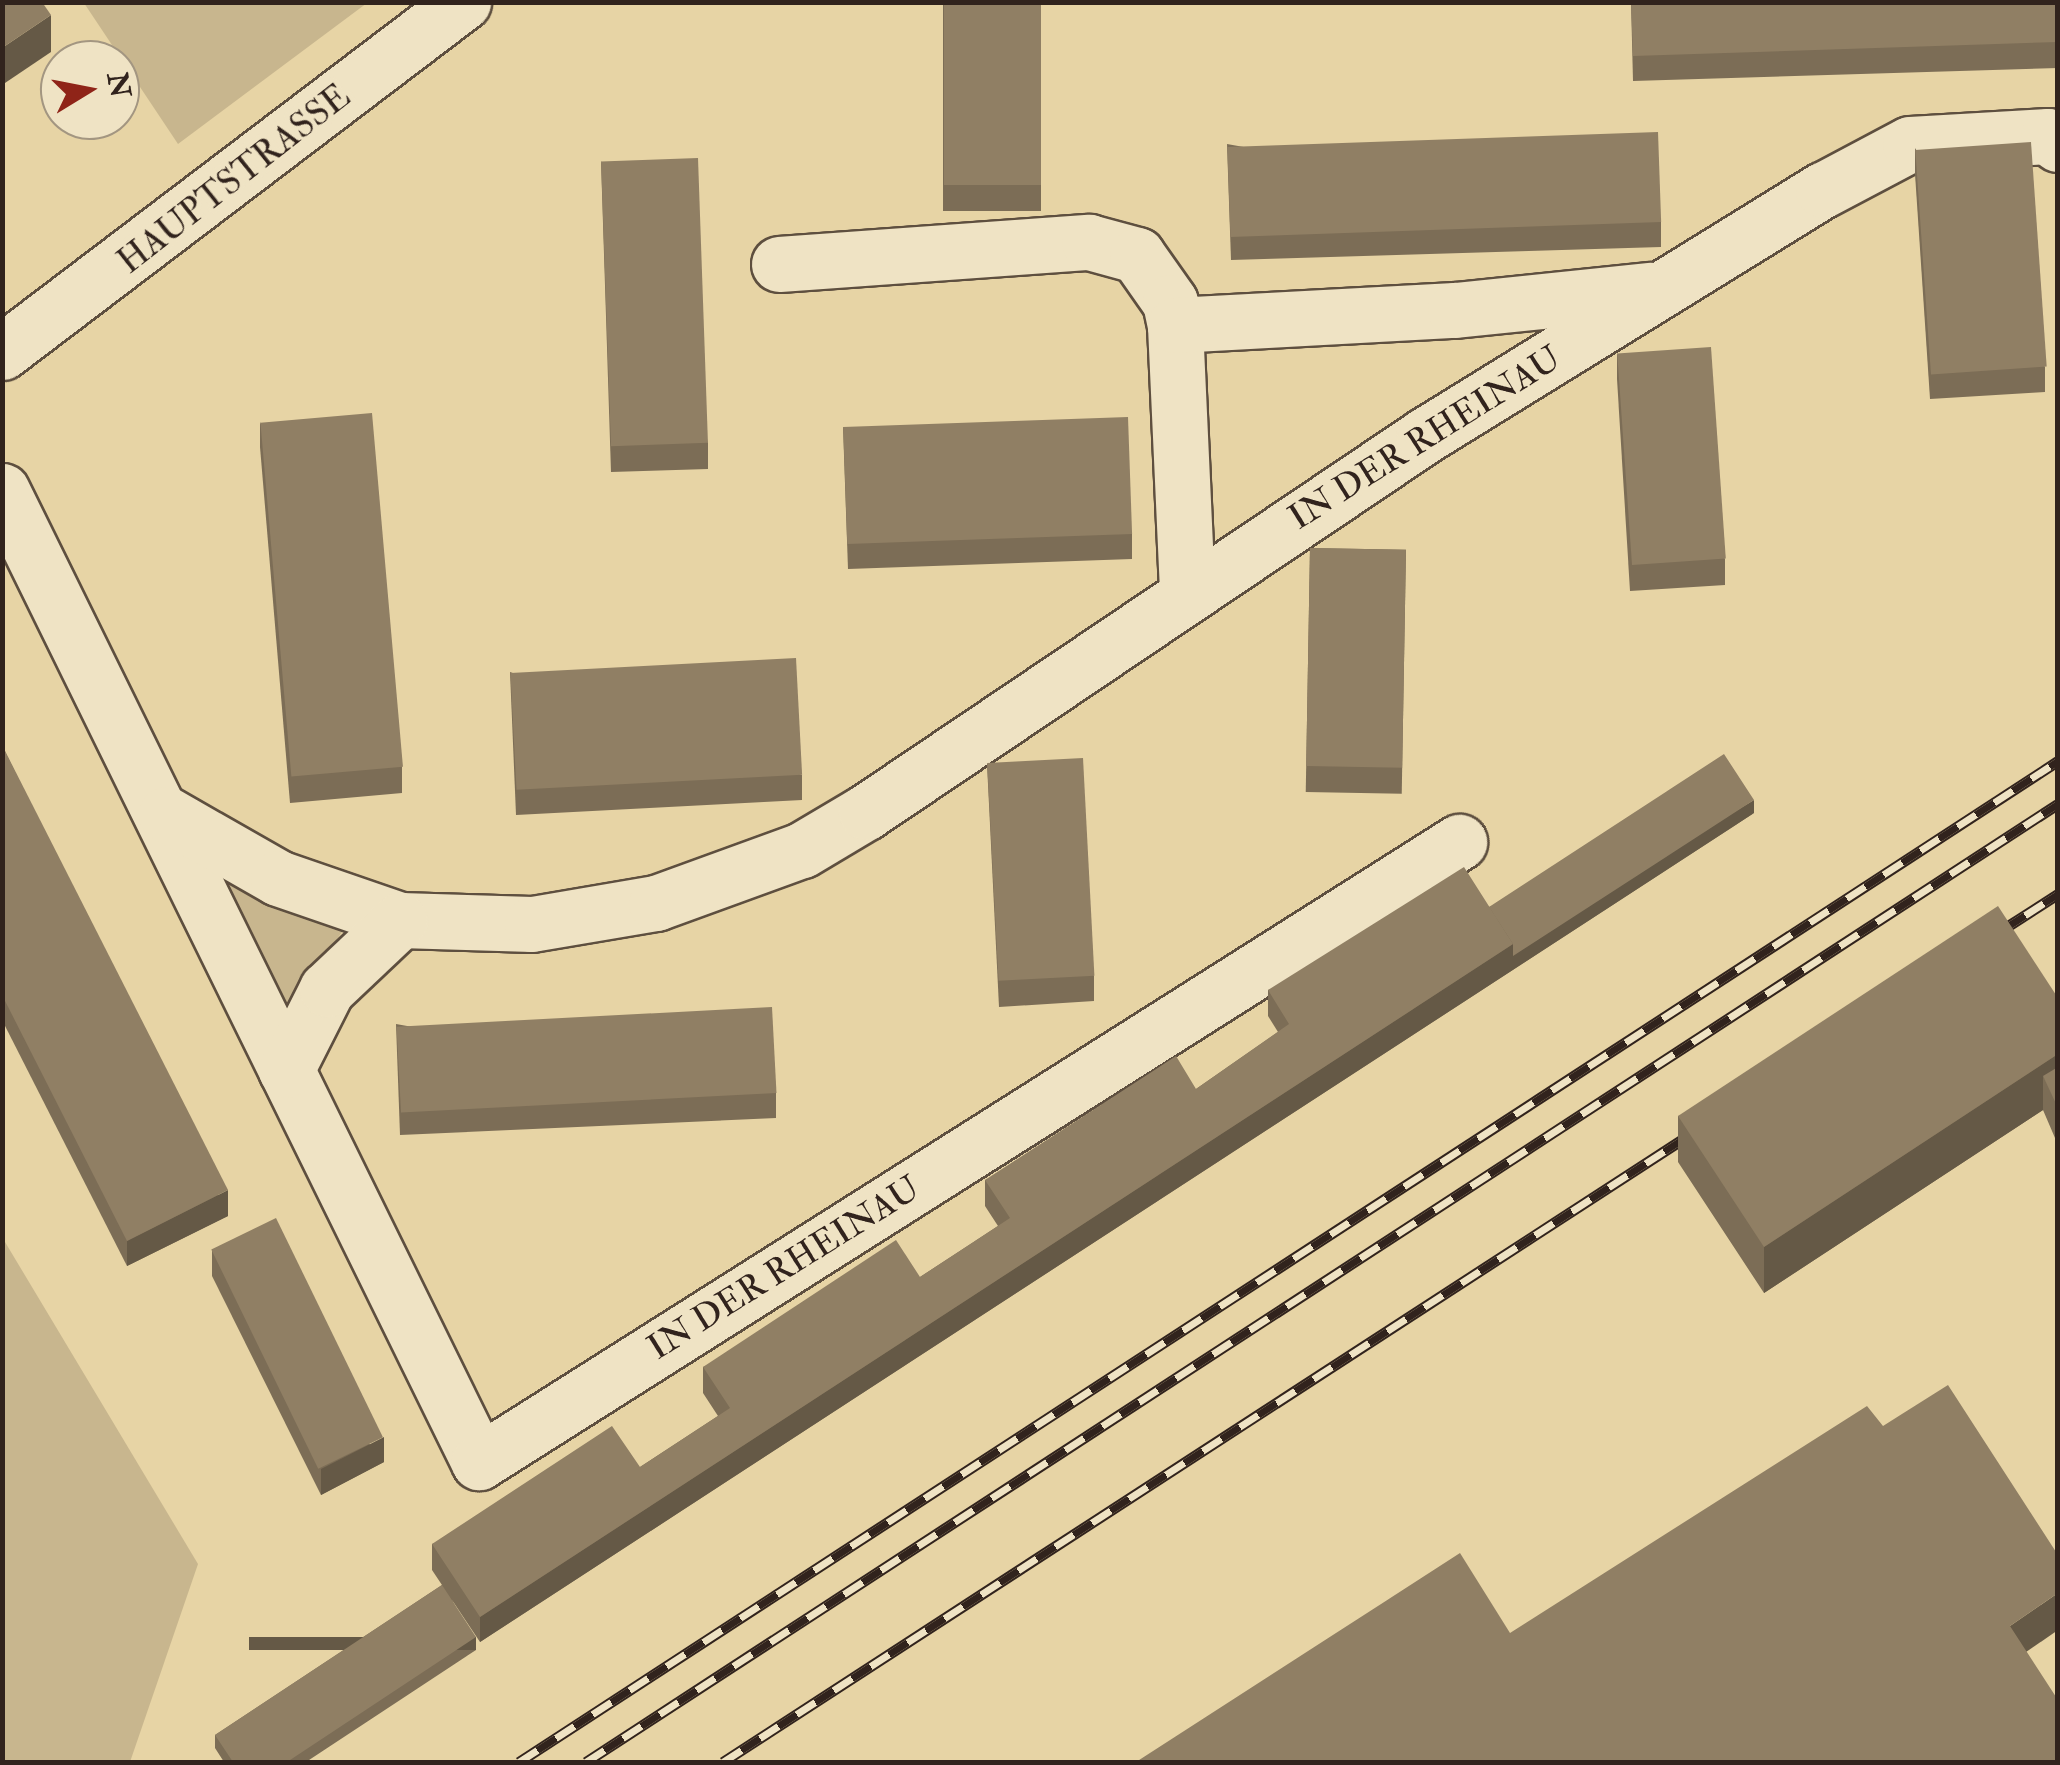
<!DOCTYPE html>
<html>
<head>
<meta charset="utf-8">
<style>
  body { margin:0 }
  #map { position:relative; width:2060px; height:1765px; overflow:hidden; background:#e7d4a5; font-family:"IM FELL Double Pica",serif }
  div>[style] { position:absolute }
  .green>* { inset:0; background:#c8b68e }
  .roads { filter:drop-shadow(2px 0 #5e4f3f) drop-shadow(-2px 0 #5e4f3f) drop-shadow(0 2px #5e4f3f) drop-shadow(0 -2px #5e4f3f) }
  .minor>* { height:55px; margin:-27.5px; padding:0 27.5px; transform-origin:27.5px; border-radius:27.5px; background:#efe3c4 }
  .secondary>* { height:55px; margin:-27.5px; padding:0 27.5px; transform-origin:27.5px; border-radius:27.5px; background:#efe3c4 }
  .rail>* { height:11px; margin-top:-5.5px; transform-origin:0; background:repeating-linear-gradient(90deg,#efe3c4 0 22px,#31231d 0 44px); box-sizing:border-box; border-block:2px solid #31231d }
  .wall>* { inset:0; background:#7c6d56; transform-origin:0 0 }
  .shaded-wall>* { inset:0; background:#655946; transform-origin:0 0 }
  .building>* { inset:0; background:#907f64; transform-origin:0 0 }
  span { translate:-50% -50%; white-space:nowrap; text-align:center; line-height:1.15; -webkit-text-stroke:10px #efe3c4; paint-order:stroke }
  .street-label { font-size:35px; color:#31231d }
  .frame { position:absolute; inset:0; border:5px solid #31231d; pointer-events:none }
  .north { position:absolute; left:40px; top:40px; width:100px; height:100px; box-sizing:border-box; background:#efe3c4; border:2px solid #a39681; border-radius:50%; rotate:80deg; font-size:28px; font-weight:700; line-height:40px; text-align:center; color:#31231d }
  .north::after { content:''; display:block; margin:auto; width:35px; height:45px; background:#8f2418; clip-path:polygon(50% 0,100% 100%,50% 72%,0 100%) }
</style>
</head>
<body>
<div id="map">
  <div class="green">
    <div style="clip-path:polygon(84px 3px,367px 3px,178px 144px)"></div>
    <div style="clip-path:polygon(217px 876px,346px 926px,281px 1021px)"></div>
    <div style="clip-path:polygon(2px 1237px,198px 1564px,130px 1762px,3px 1762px)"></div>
  </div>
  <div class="roads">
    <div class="minor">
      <div style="left:779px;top:264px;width:311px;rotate:-4.1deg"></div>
      <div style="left:1089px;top:242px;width:50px;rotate:15.2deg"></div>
      <div style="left:1137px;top:255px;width:57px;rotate:54.9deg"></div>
      <div style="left:1170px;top:302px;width:24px;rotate:78deg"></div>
      <div style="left:2px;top:491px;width:1082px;rotate:63.84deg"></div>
      <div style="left:479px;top:1462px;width:1160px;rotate:-32.32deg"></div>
      <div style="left:1187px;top:590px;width:265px;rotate:-92.6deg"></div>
      <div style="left:1175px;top:325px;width:280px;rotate:-3.1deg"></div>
      <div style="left:1455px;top:310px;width:196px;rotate:-5.9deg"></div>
      <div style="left:166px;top:814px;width:129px;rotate:29.7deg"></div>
      <div style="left:278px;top:878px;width:129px;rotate:19deg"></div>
      <div style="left:400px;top:920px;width:132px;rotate:1.7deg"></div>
      <div style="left:532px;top:924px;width:126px;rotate:-9.6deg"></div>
      <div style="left:656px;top:903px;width:155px;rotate:-20deg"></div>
      <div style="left:802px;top:850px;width:74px;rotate:-30.7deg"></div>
      <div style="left:866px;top:812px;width:673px;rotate:-33.97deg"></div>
      <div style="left:1424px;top:436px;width:469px;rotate:-31.7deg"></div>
      <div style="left:1823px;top:190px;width:98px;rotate:-27.9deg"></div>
      <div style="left:1910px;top:144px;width:138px;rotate:-3.3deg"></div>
      <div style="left:2048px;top:136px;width:13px;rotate:39deg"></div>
      <div style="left:286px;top:1070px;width:91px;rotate:-63.2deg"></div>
      <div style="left:327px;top:989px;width:100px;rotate:-43.4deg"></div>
    </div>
    <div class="secondary">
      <div style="left:2px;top:352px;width:579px;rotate:-37.21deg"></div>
    </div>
  </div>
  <div class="rail">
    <div style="left:1988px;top:939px;width:83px;rotate:-32.7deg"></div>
    <div style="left:519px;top:1762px;width:1836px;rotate:-33.04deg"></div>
    <div style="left:586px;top:1762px;width:1756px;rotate:-33.06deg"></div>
    <div style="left:723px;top:1762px;width:1165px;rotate:-32.98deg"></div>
  </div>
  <div class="wall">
    <div style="left:943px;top:2px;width:98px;height:209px"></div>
    <div style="clip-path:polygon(1631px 2px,2058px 2px,2058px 68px,1633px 81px)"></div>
    <div style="clip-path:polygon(1227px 144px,1661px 222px,1661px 247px,1231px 260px)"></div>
    <div style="clip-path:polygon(1915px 148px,2045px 367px,2045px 392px,1930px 399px,1915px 174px)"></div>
    <div style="clip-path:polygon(601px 161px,708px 443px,708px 469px,611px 472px)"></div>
    <div style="clip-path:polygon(1617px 353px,1725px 559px,1725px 585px,1630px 591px,1617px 379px)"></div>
    <div style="clip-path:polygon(260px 422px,402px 767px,402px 793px,290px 803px,260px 447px)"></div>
    <div style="clip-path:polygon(843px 427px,1132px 534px,1132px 559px,848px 569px)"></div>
    <div style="left:1310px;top:548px;width:96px;height:244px;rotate:1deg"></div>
    <div style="clip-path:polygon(510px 672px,802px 775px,802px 800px,516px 815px)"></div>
    <div style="clip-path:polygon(2px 745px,228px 1216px,127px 1266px,2px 1020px)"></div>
    <div style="clip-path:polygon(987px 764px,1094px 976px,1094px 1001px,999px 1007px)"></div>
    <div style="clip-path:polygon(1754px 813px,480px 1642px,452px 1600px,476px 1650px,306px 1762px,224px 1762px,215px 1748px,215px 1735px,442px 1585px,432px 1570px,432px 1544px,640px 1467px,718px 1416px,703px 1393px,703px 1367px,920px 1277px,998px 1226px,985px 1206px,985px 1180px,1196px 1089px,1278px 1032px,1268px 1016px,1268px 990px,1489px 907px)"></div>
    <div style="clip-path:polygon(2058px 998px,2058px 1145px,2043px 1110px,1764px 1293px,1678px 1162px,1678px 1116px)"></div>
    <div style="clip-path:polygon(396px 1024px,776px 1093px,776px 1118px,400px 1135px)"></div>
    <div style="clip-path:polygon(212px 1250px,384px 1462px,321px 1495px,212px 1276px)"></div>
  </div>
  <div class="shaded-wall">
    <div style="clip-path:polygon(51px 15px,51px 52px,2px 85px,2px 48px)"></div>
    <div style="clip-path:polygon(1754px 800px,1754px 813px,480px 1642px,480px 1617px,1513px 944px)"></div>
    <div style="clip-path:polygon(2058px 1054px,2058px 1101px,2043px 1076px,2043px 1110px,1764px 1293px,1764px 1247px)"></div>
    <div style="clip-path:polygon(228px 1190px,228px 1216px,127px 1266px,127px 1241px)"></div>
    <div style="clip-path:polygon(384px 1437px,384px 1462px,321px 1495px,321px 1469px)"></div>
    <div style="clip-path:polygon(2058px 1593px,2058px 1630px,2010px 1663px,2010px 1626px)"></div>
    <div style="left:476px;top:1637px;width:13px;height:227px;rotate:90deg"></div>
  </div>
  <div class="building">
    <div style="clip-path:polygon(2px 2px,42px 2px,51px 15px,2px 48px)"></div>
    <div style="left:944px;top:2px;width:97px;height:183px"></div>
    <div style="clip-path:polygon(1631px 2px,2058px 2px,2058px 42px,1633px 56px)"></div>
    <div style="left:1658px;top:132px;width:90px;height:431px;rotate:88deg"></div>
    <div style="left:2031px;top:142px;width:225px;height:116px;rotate:86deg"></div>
    <div style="left:698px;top:158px;width:285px;height:97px;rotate:88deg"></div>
    <div style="left:1711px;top:347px;width:212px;height:94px;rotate:86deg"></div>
    <div style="left:372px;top:413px;width:355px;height:112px;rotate:85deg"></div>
    <div style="left:1128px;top:417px;width:117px;height:285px;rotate:88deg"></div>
    <div style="left:1310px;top:548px;width:96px;height:218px;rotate:1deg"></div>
    <div style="left:796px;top:658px;width:117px;height:286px;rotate:87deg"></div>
    <div style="clip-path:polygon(2px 745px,228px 1190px,127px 1241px,2px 995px)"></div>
    <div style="clip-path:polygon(1724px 754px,1754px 800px,1513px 956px,1513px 944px,1489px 907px)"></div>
    <div style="left:1083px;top:758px;width:218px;height:96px;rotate:87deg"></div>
    <div style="clip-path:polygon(1464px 867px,1513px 944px,480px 1617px,432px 1544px,612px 1426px,640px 1467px,730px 1408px,703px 1367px,896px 1240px,920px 1277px,1010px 1218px,985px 1180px,1176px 1056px,1196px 1089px,1289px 1024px,1268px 990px)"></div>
    <div style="clip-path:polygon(1998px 906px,2058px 998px,2058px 1054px,1764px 1247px,1678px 1116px)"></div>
    <div style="left:772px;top:1007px;width:86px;height:376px;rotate:87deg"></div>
    <div style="clip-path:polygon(2058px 1067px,2058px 1108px,2043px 1076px)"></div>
    <div style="left:276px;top:1218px;width:244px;height:72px;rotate:64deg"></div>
    <div style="clip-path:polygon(1948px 1385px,2058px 1555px,2058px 1593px,2010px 1626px,2058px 1700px,2058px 1762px,1136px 1762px,1460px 1553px,1510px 1633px,1867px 1406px,1883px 1426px)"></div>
    <div style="clip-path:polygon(442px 1585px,476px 1637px,287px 1762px,233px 1762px,215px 1735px)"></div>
  </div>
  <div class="street-label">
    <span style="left:234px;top:179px;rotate:-38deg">HAUPTSTRASSE</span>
    <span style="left:1425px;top:438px;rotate:-32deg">IN DER RHEINAU</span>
    <span style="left:784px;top:1268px;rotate:-32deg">IN DER RHEINAU</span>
  </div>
  <div class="frame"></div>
  <div class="north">N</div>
</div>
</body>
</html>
